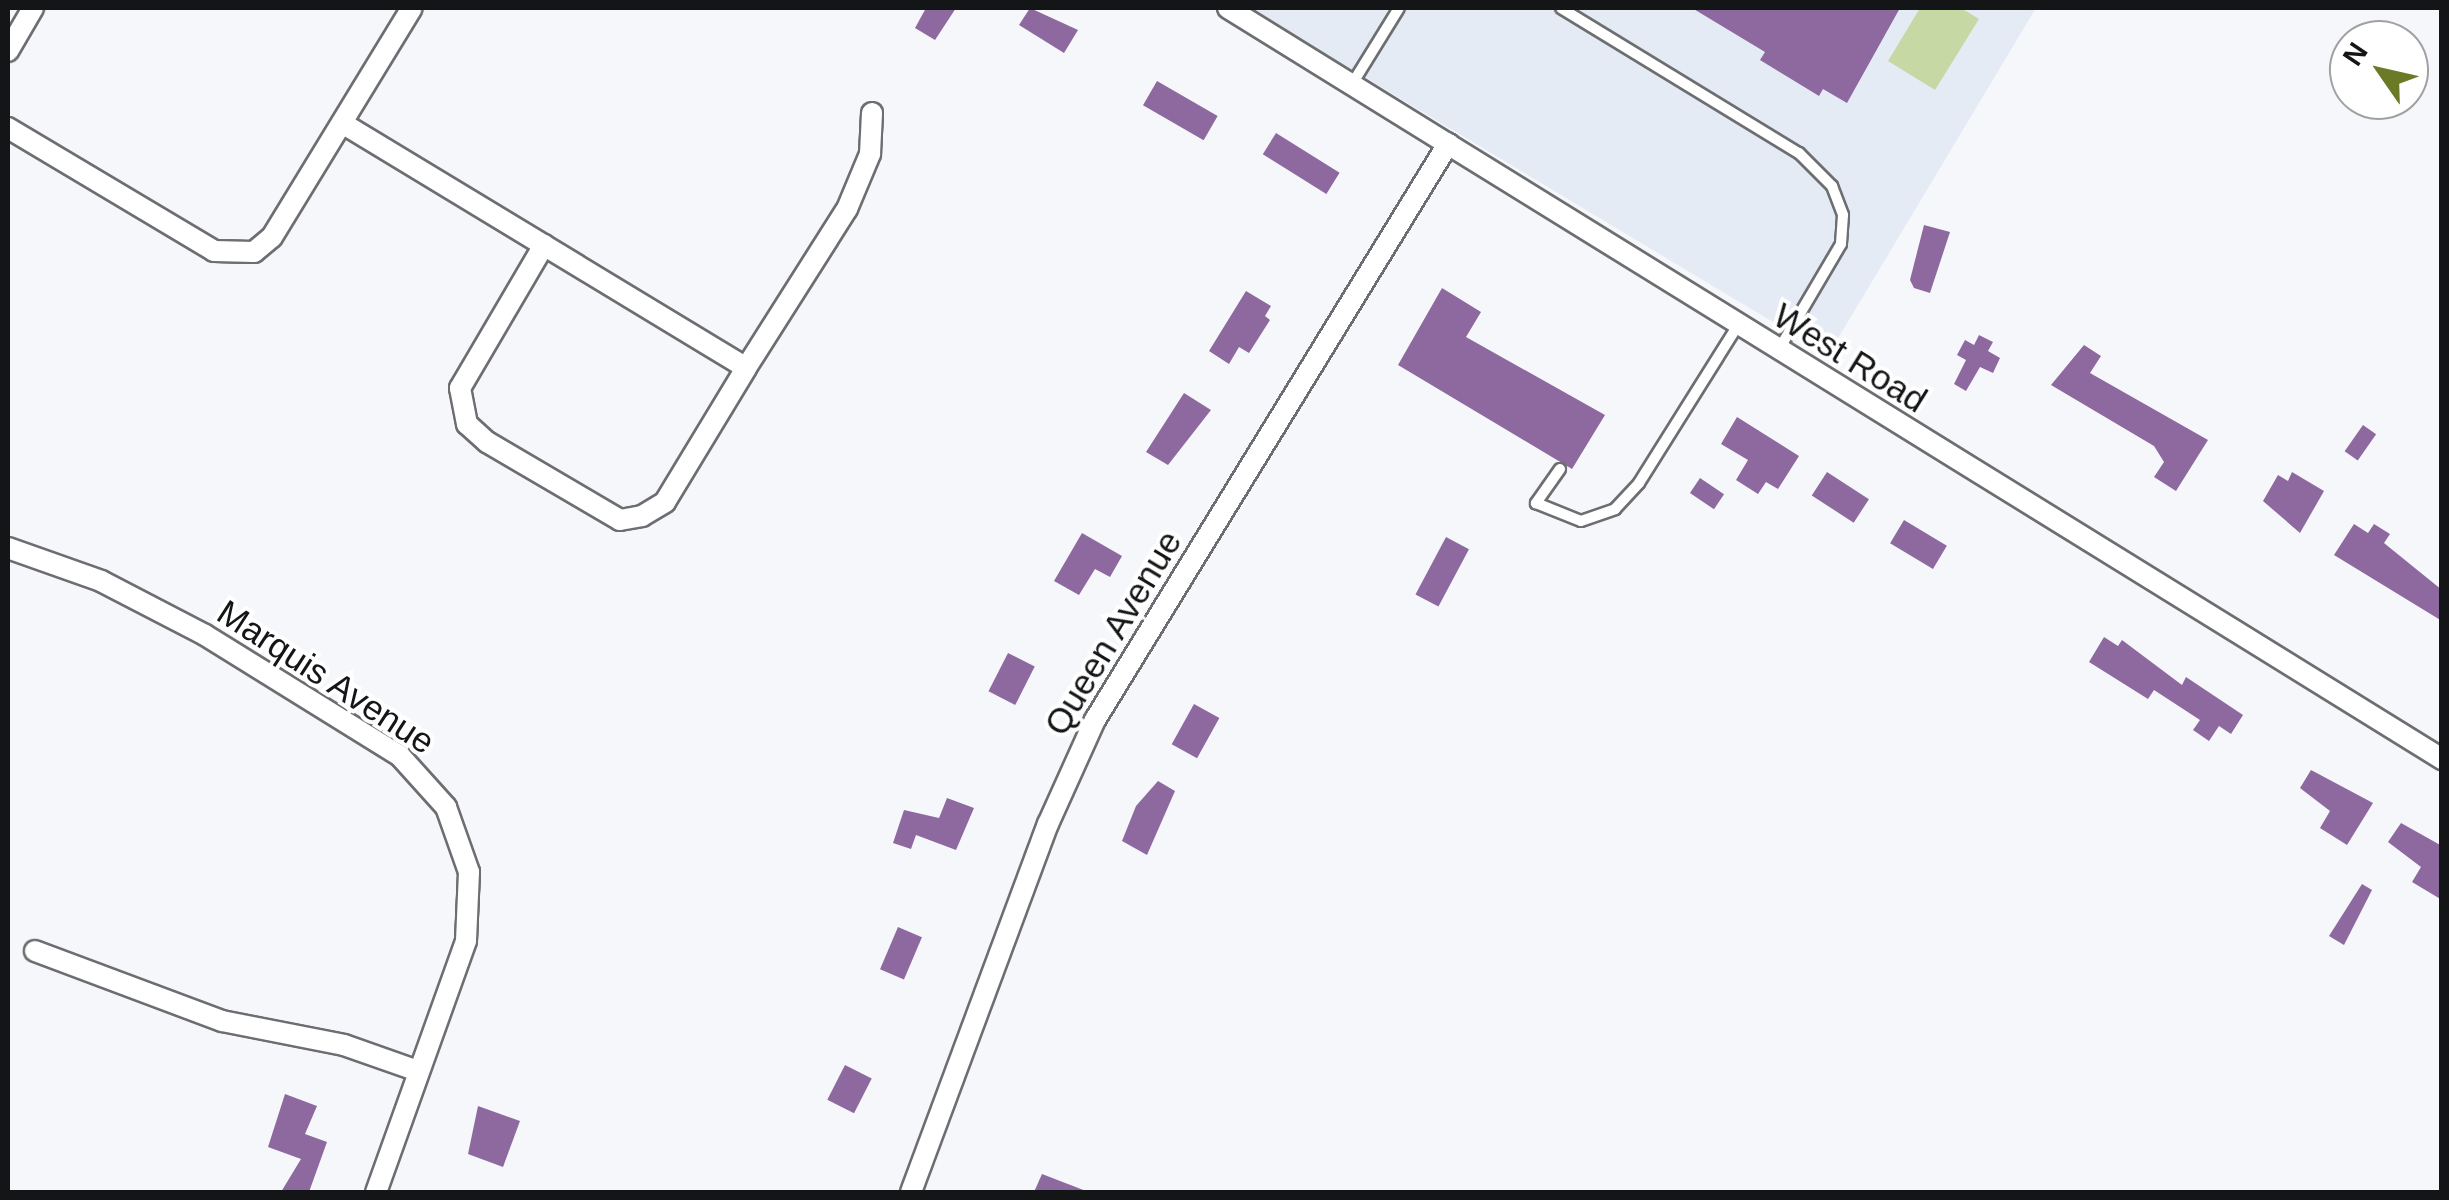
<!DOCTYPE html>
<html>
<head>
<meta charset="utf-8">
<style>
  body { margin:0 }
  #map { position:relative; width:2449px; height:1200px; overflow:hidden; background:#f6f7fb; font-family:Helvetica,sans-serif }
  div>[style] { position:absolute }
  .built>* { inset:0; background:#e5ebf4 }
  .green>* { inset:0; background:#c6d9a4 }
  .building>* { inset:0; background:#8e699f; transform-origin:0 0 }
  .roads { filter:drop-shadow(2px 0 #6d6e71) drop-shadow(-2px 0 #6d6e71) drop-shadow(0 2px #6d6e71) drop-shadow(0 -2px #6d6e71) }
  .lane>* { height:10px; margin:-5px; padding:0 5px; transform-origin:5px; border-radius:5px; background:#fff }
  .street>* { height:20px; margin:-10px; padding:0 10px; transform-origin:10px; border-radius:10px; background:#fff }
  span { translate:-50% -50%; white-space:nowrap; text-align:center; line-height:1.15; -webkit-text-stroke:8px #fff; paint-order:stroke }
  .street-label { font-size:35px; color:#141516 }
  .frame { position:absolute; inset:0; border:10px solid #141516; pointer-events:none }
  .north { position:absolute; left:2329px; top:20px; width:100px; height:100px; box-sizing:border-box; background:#fff; border:2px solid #a1a1a2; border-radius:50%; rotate:304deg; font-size:28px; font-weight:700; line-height:40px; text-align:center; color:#141516 }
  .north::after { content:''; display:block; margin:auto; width:35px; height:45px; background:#6b7a27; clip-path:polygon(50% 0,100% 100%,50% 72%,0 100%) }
</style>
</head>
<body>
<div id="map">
  <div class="built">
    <div style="clip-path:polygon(1249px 8px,2036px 8px,1828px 355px)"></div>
  </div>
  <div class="green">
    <div style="clip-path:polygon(1920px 8px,1961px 8px,1979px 19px,1935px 90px,1888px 61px)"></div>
  </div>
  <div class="building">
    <div style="clip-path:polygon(926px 8px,956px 8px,935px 40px,915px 28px)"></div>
    <div style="clip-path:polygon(1030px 8px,1078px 30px,1064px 53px,1019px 25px)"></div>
    <div style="clip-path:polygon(1692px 8px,1900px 8px,1847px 103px,1823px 89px,1819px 96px,1760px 60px,1765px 52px)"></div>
    <div style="left:1157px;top:81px;width:70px;height:28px;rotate:30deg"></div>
    <div style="left:1276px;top:133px;width:75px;height:25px;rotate:32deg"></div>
    <div style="clip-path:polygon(1924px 225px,1950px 232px,1930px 293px,1914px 288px,1910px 280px)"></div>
    <div style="clip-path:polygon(1442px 288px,1481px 312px,1466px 337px,1605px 415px,1572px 469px,1398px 365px)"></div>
    <div style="clip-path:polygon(1246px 291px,1271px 306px,1265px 316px,1270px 320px,1249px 353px,1239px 347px,1229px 364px,1209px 351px)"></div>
    <div style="clip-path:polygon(1979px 335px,1993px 342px,1988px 351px,2000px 358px,1993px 373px,1980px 367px,1966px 391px,1954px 384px,1966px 360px,1957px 355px,1965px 340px,1974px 345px)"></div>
    <div style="clip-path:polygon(2084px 345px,2101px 356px,2090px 373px,2208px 440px,2176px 491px,2154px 477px,2164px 462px,2154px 446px,2051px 385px)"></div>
    <div style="clip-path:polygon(1184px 393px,1211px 410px,1168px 465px,1146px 452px)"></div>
    <div style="clip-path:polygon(1737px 417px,1799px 456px,1778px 489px,1766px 482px,1758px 494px,1736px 480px,1748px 460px,1721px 444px)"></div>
    <div style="left:2363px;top:425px;width:16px;height:32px;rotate:35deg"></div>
    <div style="left:1827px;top:472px;width:50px;height:28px;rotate:33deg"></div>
    <div style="clip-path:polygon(2292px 472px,2324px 491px,2300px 533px,2263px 501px,2278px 475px,2288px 481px)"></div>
    <div style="left:1700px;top:478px;width:29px;height:18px;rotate:34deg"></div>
    <div style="left:1904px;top:520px;width:50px;height:27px;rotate:31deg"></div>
    <div style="clip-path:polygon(2354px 524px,2368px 533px,2374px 524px,2390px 534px,2384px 543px,2442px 590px,2442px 621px,2334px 555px)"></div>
    <div style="clip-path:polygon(1082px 533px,1122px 556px,1110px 577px,1095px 569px,1079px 595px,1054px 581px)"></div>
    <div style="left:1446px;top:537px;width:26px;height:65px;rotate:28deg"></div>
    <div style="clip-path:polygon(2104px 637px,2118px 646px,2122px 640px,2182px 685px,2186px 677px,2243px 715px,2231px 734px,2219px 726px,2209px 741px,2193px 730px,2200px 720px,2154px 690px,2148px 699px,2089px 662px)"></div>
    <div style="left:1008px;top:653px;width:30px;height:43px;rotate:27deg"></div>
    <div style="left:1194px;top:704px;width:29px;height:46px;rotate:29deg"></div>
    <div style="clip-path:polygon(2311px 770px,2373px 803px,2347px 845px,2320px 828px,2330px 811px,2300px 788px)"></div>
    <div style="clip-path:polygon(1158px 781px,1175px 791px,1147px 855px,1122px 841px,1136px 806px)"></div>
    <div style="clip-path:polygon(947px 798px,974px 808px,956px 850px,916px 835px,911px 849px,893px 843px,904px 810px,939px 818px)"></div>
    <div style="clip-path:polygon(2401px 823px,2442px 846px,2442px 900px,2412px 882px,2421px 867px,2388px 842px)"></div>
    <div style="clip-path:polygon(2362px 884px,2372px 890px,2344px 945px,2329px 936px)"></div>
    <div style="left:898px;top:927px;width:26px;height:46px;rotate:23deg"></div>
    <div style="left:845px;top:1065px;width:30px;height:39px;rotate:27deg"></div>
    <div style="clip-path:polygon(285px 1094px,317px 1106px,305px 1134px,327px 1142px,309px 1192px,281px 1192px,301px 1159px,268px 1147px)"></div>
    <div style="clip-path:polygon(478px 1106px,520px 1121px,503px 1167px,468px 1154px)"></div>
    <div style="clip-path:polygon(1042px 1174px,1086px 1191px,1086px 1192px,1034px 1192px)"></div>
  </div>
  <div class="roads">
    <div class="lane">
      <div style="left:1561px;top:8px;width:279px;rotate:31.4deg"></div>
      <div style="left:1799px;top:153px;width:47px;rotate:45deg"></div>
      <div style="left:1832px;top:186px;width:31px;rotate:69deg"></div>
      <div style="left:1843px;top:215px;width:29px;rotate:94deg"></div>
      <div style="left:1841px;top:244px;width:124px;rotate:120.5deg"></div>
      <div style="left:1352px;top:84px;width:89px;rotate:-58.3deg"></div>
      <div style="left:1560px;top:469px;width:42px;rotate:125.2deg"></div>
      <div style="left:1536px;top:503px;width:48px;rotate:21.8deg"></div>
      <div style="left:1581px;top:521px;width:36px;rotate:-19deg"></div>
      <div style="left:1615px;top:509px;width:35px;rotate:-47deg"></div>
      <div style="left:1639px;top:483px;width:184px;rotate:-57.9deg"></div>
    </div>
    <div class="street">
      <div style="left:1228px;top:8px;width:1428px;rotate:31.74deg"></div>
      <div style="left:8px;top:51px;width:50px;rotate:-59.8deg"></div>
      <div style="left:342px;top:123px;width:472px;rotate:31.2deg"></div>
      <div style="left:746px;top:368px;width:188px;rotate:-57.6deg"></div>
      <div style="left:847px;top:209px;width:60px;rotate:-67.3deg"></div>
      <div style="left:870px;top:154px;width:41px;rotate:-87.2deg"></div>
      <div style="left:8px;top:128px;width:240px;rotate:30.8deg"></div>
      <div style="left:214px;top:251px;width:40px;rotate:1.4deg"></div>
      <div style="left:254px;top:252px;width:23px;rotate:-40deg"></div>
      <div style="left:272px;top:237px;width:268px;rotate:-58.6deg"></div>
      <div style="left:544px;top:245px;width:166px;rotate:120.4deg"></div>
      <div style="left:460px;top:388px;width:37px;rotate:79deg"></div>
      <div style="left:467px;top:424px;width:27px;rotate:42deg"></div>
      <div style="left:487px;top:442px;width:154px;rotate:30.4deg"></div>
      <div style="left:620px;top:520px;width:22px;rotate:-10deg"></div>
      <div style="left:642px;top:516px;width:27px;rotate:-31deg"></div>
      <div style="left:665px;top:502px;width:157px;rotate:-58.8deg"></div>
      <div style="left:8px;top:548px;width:99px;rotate:19.5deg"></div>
      <div style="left:101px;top:581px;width:117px;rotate:27.4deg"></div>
      <div style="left:205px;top:635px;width:229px;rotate:31.8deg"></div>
      <div style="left:400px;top:756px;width:69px;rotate:48deg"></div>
      <div style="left:446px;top:807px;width:69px;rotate:70.5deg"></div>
      <div style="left:469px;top:872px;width:69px;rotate:92.5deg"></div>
      <div style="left:466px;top:941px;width:267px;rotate:109.7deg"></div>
      <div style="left:35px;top:951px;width:200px;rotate:20.5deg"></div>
      <div style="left:222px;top:1021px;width:124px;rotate:11.1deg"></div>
      <div style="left:344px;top:1045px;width:78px;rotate:19.4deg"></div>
      <div style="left:911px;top:1192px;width:393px;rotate:-69.6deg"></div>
      <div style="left:1048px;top:824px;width:114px;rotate:-65.7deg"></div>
      <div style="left:1095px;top:720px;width:676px;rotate:-58.5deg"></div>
    </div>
  </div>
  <div class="street-label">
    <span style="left:1850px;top:358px;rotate:32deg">West Road</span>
    <span style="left:1113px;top:633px;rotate:-59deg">Queen Avenue</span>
    <span style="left:326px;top:677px;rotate:33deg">Marquis Avenue</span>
  </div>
  <div class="frame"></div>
  <div class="north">N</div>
</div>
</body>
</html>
